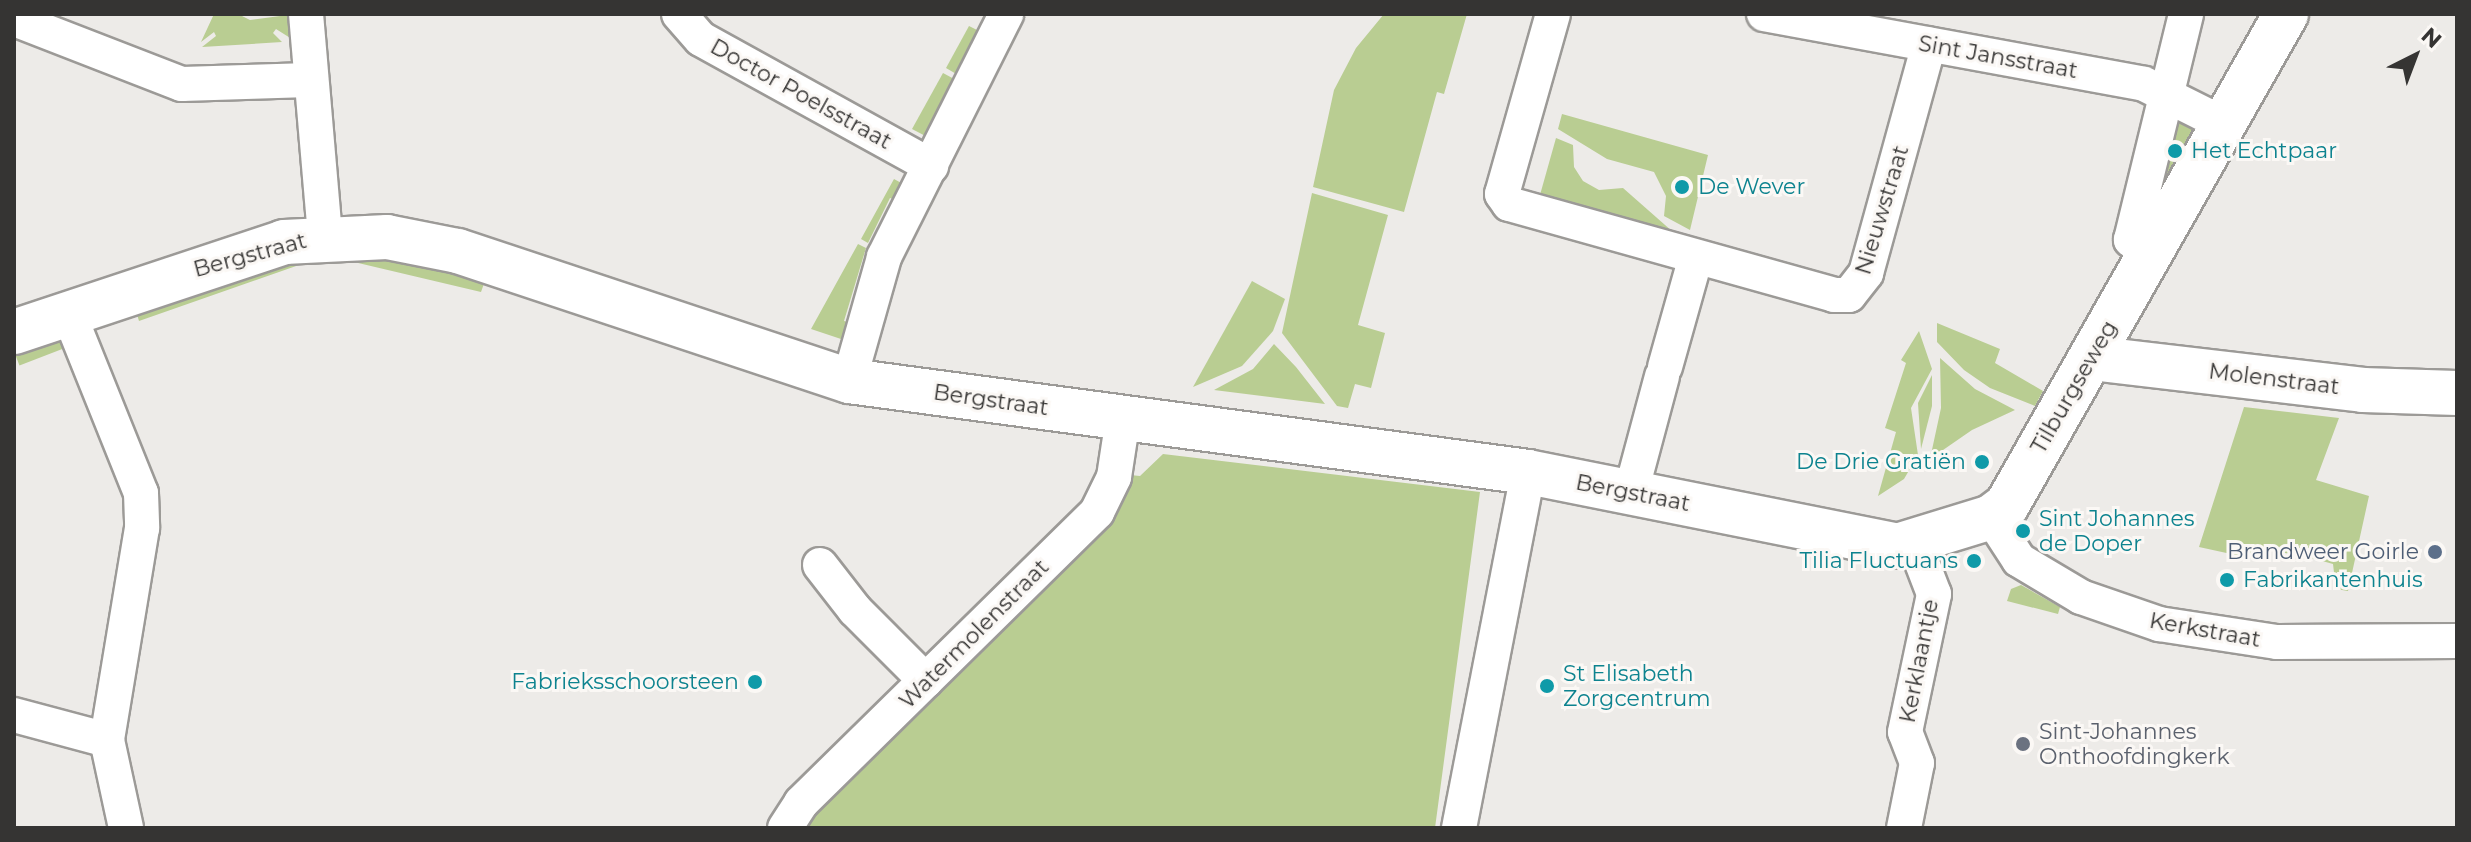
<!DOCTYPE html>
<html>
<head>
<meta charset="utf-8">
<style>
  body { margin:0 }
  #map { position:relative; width:2471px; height:842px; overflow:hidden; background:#edebe8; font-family:Montserrat,sans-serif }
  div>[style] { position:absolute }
  .green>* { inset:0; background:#b9cd92; transform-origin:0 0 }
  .roads { filter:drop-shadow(2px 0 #9c9a97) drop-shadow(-2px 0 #9c9a97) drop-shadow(0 2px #9c9a97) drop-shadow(0 -2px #9c9a97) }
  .minor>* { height:34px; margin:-17px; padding:0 17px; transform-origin:17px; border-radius:17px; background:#fff }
  .tertiary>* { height:44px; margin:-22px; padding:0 22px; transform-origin:22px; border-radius:22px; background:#fff }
  .dots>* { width:22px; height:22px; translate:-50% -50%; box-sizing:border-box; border:4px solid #fbf8f5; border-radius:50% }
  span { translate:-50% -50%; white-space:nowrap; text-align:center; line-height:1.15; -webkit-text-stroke:6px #fbf8f5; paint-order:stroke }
  .street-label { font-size:22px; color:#353433 }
  .culture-label { font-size:22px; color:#0d838f }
  .left { translate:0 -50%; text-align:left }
  .right { translate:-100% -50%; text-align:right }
  .service-label { font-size:22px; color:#4e5e75 }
  .worship-label { font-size:22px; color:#5b616d }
  .frame { position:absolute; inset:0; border:16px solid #353433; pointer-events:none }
  .north { position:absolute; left:2375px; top:16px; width:80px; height:80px; -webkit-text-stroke:6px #fbf8f5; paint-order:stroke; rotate:42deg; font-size:22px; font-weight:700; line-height:32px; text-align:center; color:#353433 }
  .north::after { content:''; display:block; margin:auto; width:28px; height:36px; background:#353433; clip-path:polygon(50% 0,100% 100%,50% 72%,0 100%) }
</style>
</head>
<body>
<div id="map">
  <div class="green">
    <div style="clip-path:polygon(214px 14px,238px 14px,250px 20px,295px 14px,295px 41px,276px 29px,273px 33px,282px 42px,202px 47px,216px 36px,214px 32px,201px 42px)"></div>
    <div style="clip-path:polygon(1384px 14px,1467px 14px,1444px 94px,1437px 92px,1404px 212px,1313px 187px,1334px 90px,1356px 48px)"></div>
    <div style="clip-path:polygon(969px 26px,979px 31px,958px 75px,946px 68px)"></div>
    <div style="clip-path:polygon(943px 73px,956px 80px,935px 141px,912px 129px)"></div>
    <div style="clip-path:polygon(2172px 110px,2200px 127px,2145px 236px)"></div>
    <div style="clip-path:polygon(1562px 114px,1708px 155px,1690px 230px,1664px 216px,1666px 196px,1654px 172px,1607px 159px,1558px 129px)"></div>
    <div style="clip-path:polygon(1556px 138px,1573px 145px,1574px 167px,1583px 181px,1599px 190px,1623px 188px,1673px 232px,1671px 239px,1538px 202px)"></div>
    <div style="clip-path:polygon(894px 179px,905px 185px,898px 201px,890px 198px,868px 243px,861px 239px)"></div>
    <div style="clip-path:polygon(1312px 193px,1388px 215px,1358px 325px,1385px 333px,1371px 388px,1355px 384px,1348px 408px,1337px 406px,1282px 333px)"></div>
    <div style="clip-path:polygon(858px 244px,866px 248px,844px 321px,852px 323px,850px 330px,841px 339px,811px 329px)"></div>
    <div style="clip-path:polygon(318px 254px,402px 257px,486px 278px,481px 292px,337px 258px,319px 258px,139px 321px,135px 308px,263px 264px)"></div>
    <div style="clip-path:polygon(1252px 281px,1285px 299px,1273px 331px,1242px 366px,1193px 387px)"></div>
    <div style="left:91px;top:323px;width:14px;height:82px;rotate:69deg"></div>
    <div style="clip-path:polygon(1937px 323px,2000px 349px,1995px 363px,2043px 391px,2035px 406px,1990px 388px,1964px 370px,1937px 342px)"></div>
    <div style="clip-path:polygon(1919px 331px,1932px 369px,1911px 408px,1918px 455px,1904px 479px,1878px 496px,1896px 432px,1885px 428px,1906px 363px,1901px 360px)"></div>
    <div style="clip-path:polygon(1274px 344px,1296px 367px,1325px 404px,1214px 390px,1253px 369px)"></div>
    <div style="clip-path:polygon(1940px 358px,1975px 389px,2015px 410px,1972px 430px,1930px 459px,1941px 408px)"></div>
    <div style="clip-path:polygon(1932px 375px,1932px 406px,1921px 449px,1918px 403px)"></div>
    <div style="clip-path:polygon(2244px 407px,2339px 418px,2316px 480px,2369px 496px,2348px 591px,2336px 589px,2333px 564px,2315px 559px,2257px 547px,2254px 559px,2199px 547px)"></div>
    <div style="clip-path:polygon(1163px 454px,1480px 492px,1435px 828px,805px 828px,808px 818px,1130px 475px,1140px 476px)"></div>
    <div style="clip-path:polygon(2021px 585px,2060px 607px,2058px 614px,2007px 601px,2011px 589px)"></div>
  </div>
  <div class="roads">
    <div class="minor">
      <div style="left:306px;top:14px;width:224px;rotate:85.1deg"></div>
      <div style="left:679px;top:14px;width:33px;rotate:49deg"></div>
      <div style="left:701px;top:39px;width:263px;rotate:28.9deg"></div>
      <div style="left:1553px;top:14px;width:187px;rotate:105.8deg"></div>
      <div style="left:1502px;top:194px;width:12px;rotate:55deg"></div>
      <div style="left:1509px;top:204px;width:337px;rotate:15.6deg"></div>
      <div style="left:1834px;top:295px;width:15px"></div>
      <div style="left:1849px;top:295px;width:28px;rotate:-52deg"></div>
      <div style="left:1866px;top:273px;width:237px;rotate:-74.6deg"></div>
      <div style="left:1764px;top:14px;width:386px;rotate:10.4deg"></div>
      <div style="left:2144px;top:84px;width:89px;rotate:26.6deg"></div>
      <div style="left:14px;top:19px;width:180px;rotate:21.2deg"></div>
      <div style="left:182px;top:84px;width:127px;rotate:-1.8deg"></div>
      <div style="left:2152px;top:251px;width:24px;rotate:-152deg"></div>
      <div style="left:2131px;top:240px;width:233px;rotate:-76.3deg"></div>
      <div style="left:69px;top:314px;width:193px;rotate:68.1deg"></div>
      <div style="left:141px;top:493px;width:35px;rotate:88deg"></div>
      <div style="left:142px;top:528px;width:215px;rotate:99.4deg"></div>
      <div style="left:107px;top:740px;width:90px;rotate:77.8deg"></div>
      <div style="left:1665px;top:367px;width:114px;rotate:-74.3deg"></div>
      <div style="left:849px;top:381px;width:129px;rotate:-74.2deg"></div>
      <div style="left:884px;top:257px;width:272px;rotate:-63.3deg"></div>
      <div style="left:1631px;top:492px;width:120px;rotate:-75deg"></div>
      <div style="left:1991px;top:517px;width:51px;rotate:56.9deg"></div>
      <div style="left:2019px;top:560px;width:72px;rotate:30.8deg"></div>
      <div style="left:2081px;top:597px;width:83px;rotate:19.1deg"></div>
      <div style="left:2159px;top:624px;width:119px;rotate:8.7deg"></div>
      <div style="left:2277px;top:642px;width:180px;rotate:-0.3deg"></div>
      <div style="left:820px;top:565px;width:57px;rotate:52.1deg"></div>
      <div style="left:855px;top:610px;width:100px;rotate:45deg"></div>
      <div style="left:14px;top:715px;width:96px;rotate:15deg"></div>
      <div style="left:785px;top:828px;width:30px;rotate:-57deg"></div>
      <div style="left:801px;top:803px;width:415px;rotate:-44.5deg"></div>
      <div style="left:1097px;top:512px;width:39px;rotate:-64deg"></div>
      <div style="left:1114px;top:477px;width:60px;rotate:-81.3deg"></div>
      <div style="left:1459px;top:828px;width:363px;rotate:-79deg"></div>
      <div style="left:1904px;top:828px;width:66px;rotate:-78.7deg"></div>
      <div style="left:1917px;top:763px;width:33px;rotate:-111deg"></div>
      <div style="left:1905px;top:732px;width:141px;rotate:-78.1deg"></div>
      <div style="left:1934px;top:594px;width:56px;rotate:-111deg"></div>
    </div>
    <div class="tertiary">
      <div style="left:14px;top:332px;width:285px;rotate:-18.4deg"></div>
      <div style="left:284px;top:242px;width:103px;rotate:-2.8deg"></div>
      <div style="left:387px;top:237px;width:72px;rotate:11.2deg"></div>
      <div style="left:458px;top:251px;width:412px;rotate:18.4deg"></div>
      <div style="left:849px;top:381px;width:685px;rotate:7.63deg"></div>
      <div style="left:1528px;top:472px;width:376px;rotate:11.3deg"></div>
      <div style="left:1897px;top:546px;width:98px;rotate:-17.1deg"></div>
      <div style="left:1991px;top:517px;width:20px;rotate:-37deg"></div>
      <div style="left:2007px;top:505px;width:565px;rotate:-60.39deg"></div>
      <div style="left:2091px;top:358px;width:274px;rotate:6.7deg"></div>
      <div style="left:2363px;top:390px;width:94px;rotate:1.8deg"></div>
    </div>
  </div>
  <div class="dots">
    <div style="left:2175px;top:151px;background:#0f9aa8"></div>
    <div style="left:1682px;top:187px;background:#0f9aa8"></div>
    <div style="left:1982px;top:462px;background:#0f9aa8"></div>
    <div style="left:2023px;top:531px;background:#0f9aa8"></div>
    <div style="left:2435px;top:552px;background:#5c6f8a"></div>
    <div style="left:1974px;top:561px;background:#0f9aa8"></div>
    <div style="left:2227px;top:580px;background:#0f9aa8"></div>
    <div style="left:755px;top:682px;background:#0f9aa8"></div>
    <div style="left:1547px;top:686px;background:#0f9aa8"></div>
    <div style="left:2023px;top:744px;background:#6b7280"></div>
  </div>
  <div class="street-label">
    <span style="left:1998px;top:57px;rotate:10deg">Sint Jansstraat</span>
    <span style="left:801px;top:94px;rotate:29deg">Doctor Poelsstraat</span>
    <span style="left:1882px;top:210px;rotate:-73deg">Nieuwstraat</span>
    <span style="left:250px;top:255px;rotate:-15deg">Bergstraat</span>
    <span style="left:2274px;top:379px;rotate:7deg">Molenstraat</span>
    <span style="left:2074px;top:387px;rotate:-60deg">Tilburgseweg</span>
    <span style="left:991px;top:400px;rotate:8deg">Bergstraat</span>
    <span style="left:1633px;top:493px;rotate:11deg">Bergstraat</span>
    <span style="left:2205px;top:630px;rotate:10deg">Kerkstraat</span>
    <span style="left:974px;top:634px;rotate:-45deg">Watermolenstraat</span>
    <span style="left:1919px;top:661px;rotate:-79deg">Kerklaantje</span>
  </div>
  <div class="culture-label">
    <span class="left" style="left:2191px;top:151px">Het Echtpaar</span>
    <span class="left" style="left:1698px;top:187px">De Wever</span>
    <span class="right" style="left:1966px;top:462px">De Drie Gratiën</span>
    <span class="left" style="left:2039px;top:531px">Sint Johannes<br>de Doper</span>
    <span class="right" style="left:1958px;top:561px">Tilia Fluctuans</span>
    <span class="left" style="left:2243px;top:580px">Fabrikantenhuis</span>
    <span class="left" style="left:1563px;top:686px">St Elisabeth<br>Zorgcentrum</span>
    <span class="right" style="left:739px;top:682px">Fabrieksschoorsteen</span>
  </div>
  <div class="service-label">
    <span class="right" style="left:2419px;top:552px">Brandweer Goirle</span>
  </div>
  <div class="worship-label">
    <span class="left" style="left:2039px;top:744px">Sint-Johannes<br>Onthoofdingkerk</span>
  </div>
  <div class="frame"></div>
  <div class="north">N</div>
</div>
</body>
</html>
